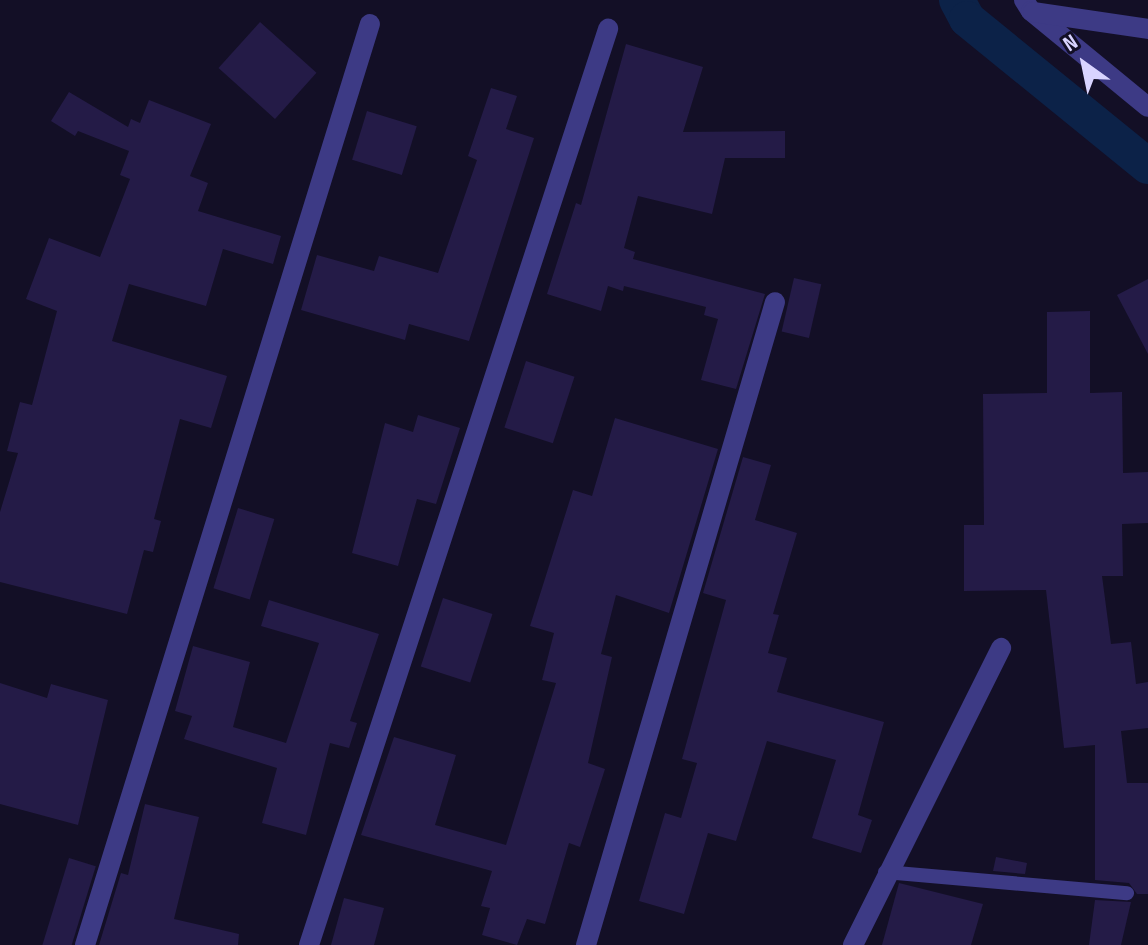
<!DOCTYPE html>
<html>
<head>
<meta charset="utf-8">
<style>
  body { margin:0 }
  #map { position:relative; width:1148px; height:945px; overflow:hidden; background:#130f26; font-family:"Sofia Sans Condensed",sans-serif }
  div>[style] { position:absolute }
  .canal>* { height:36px; margin:-18px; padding:0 18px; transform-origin:18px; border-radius:18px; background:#0c2248 }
  .building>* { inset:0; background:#241b47; transform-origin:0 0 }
  .service>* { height:14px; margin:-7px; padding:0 7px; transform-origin:7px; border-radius:7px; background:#3d3a85 }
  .minor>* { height:20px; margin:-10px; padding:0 10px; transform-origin:10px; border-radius:10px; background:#3d3a85 }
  span { translate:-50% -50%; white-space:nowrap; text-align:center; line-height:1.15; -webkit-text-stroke:6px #130f26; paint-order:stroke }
  .north { position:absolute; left:1044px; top:24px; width:80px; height:80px; -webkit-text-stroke:6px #130f26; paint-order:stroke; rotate:327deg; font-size:22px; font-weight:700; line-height:32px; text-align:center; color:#d9d4ff }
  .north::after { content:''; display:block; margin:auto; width:28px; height:36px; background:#d9d4ff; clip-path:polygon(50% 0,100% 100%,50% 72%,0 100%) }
</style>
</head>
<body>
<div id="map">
  <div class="canal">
    <div style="left:957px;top:0;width:21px;rotate:62deg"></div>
    <div style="left:967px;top:19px;width:233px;rotate:39.1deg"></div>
  </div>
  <div class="building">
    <div style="left:260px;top:22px;width:76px;height:62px;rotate:42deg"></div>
    <div style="clip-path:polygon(626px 44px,703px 67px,683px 132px,785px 131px,785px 158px,725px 158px,712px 214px,638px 196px,624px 248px,635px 252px,633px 259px,765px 294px,736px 389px,701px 380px,718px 319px,704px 315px,706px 307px,624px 286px,623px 291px,608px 286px,601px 311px,547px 294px,576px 203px,581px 205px)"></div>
    <div style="clip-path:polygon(491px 88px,517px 96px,506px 129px,534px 138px,469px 341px,409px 324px,405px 340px,301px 310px,317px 255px,374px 271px,379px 256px,438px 273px,477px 160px,468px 156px)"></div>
    <div style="clip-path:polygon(69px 92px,128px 127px,131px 119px,140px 123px,149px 100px,211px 124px,190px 176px,208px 183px,198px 211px,281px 236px,273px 264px,223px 249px,206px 306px,129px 284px,112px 341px,227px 376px,211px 428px,180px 419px,154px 519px,161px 521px,153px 552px,144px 550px,127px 614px,0 582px,0 512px,18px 453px,7px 451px,20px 402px,32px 405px,57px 311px,26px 299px,49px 238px,100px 257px,130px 179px,120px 175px,129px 151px,78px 131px,75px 136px,51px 121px)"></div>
    <div style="left:367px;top:111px;width:52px;height:51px;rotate:17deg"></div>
    <div style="left:794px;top:278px;width:28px;height:55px;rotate:13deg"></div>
    <div style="clip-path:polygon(1148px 279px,1148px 354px,1117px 295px)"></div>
    <div style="clip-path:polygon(1090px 311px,1090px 393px,1122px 392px,1123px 473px,1148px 472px,1148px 523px,1122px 524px,1123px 576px,1102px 576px,1111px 644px,1131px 642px,1136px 684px,1148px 682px,1148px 728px,1121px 731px,1127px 783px,1148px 783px,1148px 894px,1137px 894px,1129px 883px,1095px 880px,1095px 745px,1064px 748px,1046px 590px,964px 591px,964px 525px,984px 525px,983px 394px,1047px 393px,1047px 312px)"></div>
    <div style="left:526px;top:361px;width:51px;height:70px;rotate:18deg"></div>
    <div style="clip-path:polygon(418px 415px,460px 428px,436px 504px,417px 499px,398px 566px,352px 553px,385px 423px,413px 432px)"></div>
    <div style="clip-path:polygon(615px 418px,718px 449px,669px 613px,616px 595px,601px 654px,612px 657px,588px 763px,605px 769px,580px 847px,569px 843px,545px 924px,527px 919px,517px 945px,482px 935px,490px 908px,481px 906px,492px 871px,361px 835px,394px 737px,456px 755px,435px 825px,506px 845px,556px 683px,542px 680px,554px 633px,530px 626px,573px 490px,592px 496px)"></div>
    <div style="clip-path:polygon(743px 457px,771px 465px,755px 520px,797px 533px,773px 614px,779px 615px,768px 653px,787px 658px,777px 692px,884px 722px,858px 815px,872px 820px,861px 853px,812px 838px,836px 760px,767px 741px,736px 841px,708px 833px,684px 914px,639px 901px,665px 813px,681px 818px,697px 763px,682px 759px,726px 600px,703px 593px)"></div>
    <div style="left:238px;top:508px;width:38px;height:84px;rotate:17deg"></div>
    <div style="left:443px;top:598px;width:52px;height:72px;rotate:18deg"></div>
    <div style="clip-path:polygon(269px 600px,379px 634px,350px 721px,357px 723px,349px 748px,330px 743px,306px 835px,262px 823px,277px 768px,184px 739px,192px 716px,175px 711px,193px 646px,250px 662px,233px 727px,286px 743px,319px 643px,261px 626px)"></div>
    <div style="clip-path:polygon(0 683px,47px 698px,51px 684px,108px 700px,78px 825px,0 804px)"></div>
    <div style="clip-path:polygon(145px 804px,199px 817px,174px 919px,239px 934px,238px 945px,99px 945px,121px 873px,128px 875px)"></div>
    <div style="clip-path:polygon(996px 857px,1027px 863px,1025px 874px,993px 871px)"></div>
    <div style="left:69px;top:858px;width:28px;height:91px;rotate:17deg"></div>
    <div style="clip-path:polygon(899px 883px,983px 904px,971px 945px,882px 945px)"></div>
    <div style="clip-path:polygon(344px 898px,384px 908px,374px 945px,331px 945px)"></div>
    <div style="clip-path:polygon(1095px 900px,1131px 902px,1121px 945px,1089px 945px)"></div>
  </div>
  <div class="service">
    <div style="left:885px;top:872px;width:243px;rotate:5deg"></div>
  </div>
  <div class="minor">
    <div style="left:1024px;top:0;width:13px;rotate:58deg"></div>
    <div style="left:1031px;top:11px;width:151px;rotate:39.4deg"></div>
    <div style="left:1033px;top:12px;width:116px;rotate:8.4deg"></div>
    <div style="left:85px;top:945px;width:964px;rotate:-72.81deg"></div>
    <div style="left:309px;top:945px;width:964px;rotate:-71.92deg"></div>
    <div style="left:586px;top:945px;width:670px;rotate:-73.62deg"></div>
    <div style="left:853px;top:945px;width:332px;rotate:-63.5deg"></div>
  </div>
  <div class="north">N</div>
</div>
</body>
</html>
